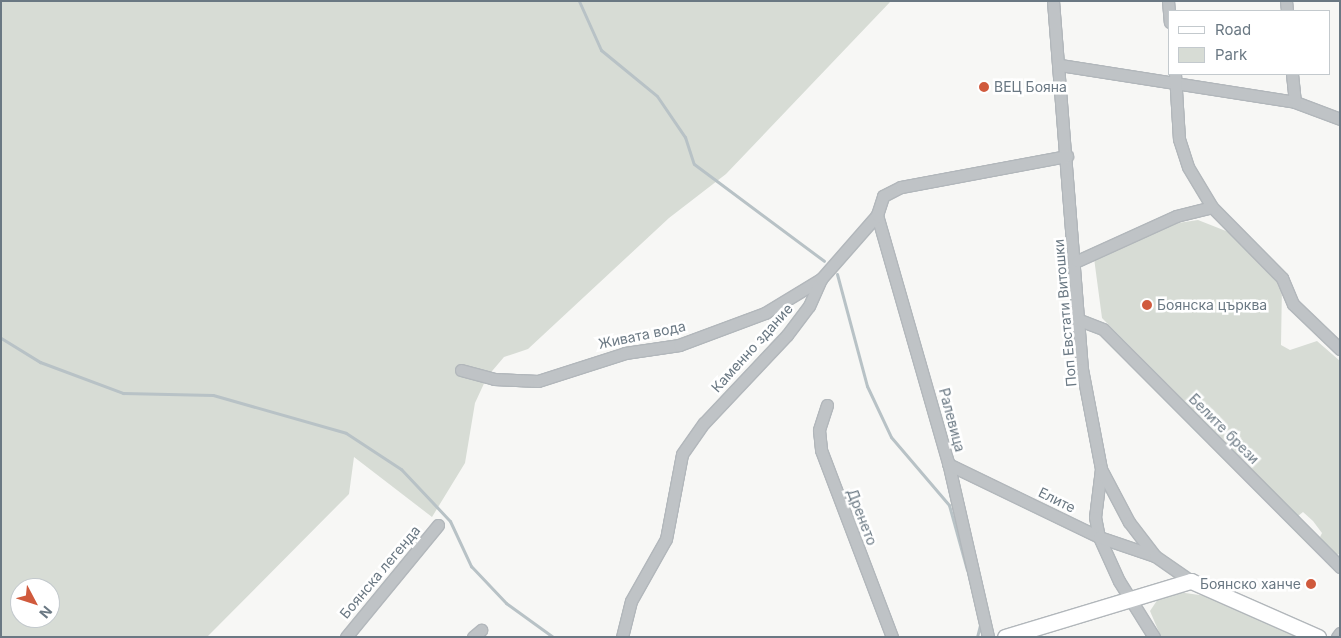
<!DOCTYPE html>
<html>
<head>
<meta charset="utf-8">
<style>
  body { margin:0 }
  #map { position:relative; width:1341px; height:638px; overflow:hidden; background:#f7f7f5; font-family:Inter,sans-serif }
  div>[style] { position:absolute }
  .green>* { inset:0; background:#d7dcd5 }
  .stream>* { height:3px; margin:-1.5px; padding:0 1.5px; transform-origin:1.5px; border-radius:1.5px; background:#b8c2c6 }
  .roads { filter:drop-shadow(1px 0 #b2b7bb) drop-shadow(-1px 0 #b2b7bb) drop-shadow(0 1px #b2b7bb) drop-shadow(0 -1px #b2b7bb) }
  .minor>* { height:11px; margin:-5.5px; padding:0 5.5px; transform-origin:5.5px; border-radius:5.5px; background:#bfc3c6 }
  .secondary>* { height:15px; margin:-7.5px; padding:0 7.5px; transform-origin:7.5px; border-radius:7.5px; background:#fff }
  .dots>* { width:14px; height:14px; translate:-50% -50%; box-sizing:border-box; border:2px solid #fff; border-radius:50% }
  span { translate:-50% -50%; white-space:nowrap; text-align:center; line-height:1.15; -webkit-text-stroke:5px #fff; paint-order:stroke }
  .poi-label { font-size:14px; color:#6a7883 }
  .left { translate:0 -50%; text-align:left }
  .right { translate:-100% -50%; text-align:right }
  .street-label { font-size:14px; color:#6a7883 }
  .frame { position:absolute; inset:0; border:2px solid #6a7883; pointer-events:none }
  .legend { position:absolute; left:1168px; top:10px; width:162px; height:65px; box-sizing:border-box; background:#fff; border:1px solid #c3c9cd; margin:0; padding:6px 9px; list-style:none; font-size:15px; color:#6a7883 }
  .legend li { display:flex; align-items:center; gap:10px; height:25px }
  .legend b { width:25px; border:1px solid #c3c9cd }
  .north { position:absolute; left:10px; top:578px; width:50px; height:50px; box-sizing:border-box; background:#fff; border:1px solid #c3c9cd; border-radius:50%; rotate:130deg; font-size:14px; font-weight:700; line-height:20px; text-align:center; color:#6a7883 }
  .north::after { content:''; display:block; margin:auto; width:18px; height:22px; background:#d05a3d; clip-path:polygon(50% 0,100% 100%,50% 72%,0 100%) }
</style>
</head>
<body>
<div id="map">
  <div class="green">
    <div style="clip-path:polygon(evenodd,1px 1px,891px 1px,726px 174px,669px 218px,528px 349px,504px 357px,487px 377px,475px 403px,465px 463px,432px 517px,354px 457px,349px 494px,207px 637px,1px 637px,1px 1px,20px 588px,50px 588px,50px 618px,20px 618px,20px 588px)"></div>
    <div style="clip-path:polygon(1198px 220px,1231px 233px,1282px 285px,1281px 345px,1290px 350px,1317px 341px,1340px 361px,1340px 554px,1335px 555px,1320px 537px,1322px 533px,1313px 521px,1303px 512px,1298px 516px,1102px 318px,1094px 258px,1178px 223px)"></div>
    <div style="clip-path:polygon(1178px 592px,1214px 597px,1299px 637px,1161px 637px,1150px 611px,1158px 599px)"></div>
  </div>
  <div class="stream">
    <div style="left:579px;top:1px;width:54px;rotate:65.8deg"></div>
    <div style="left:601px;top:50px;width:72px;rotate:39.4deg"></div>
    <div style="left:657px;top:96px;width:50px;rotate:55.7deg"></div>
    <div style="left:685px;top:137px;width:28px;rotate:72deg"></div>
    <div style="left:694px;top:164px;width:162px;rotate:36.7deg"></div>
    <div style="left:837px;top:274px;width:116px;rotate:75deg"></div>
    <div style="left:867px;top:386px;width:56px;rotate:64.8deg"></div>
    <div style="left:891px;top:437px;width:89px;rotate:49.5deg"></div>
    <div style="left:949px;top:505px;width:67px;rotate:74.5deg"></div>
    <div style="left:1px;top:338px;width:46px;rotate:31.6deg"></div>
    <div style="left:40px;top:362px;width:89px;rotate:20.5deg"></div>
    <div style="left:123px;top:393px;width:90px;rotate:1.3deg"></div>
    <div style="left:213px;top:395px;width:138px;rotate:15.9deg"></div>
    <div style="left:346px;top:433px;width:66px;rotate:33.2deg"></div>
    <div style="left:401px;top:469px;width:71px;rotate:46.7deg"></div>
    <div style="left:450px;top:521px;width:50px;rotate:65deg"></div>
    <div style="left:471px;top:566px;width:51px;rotate:46.6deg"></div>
    <div style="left:506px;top:603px;width:58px;rotate:35.9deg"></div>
    <div style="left:977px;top:637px;width:12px;rotate:-76deg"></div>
  </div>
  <div class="roads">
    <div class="minor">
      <div style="left:1053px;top:1px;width:369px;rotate:85.5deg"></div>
      <div style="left:1082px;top:369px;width:102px;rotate:79.2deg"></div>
      <div style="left:1101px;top:469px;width:48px;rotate:97.1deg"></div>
      <div style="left:1095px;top:517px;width:20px;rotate:79deg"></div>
      <div style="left:1099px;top:537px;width:48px;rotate:65.6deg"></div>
      <div style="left:1119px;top:581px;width:66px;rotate:58deg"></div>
      <div style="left:1168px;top:1px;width:21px;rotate:85deg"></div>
      <div style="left:1286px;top:1px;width:10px;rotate:84deg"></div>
      <div style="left:1060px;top:65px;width:238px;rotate:8.9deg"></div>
      <div style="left:1295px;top:102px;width:48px;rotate:20.7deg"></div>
      <div style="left:1175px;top:74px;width:65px;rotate:86.5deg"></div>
      <div style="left:1179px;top:139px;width:29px;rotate:72deg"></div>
      <div style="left:1188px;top:167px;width:47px;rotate:59deg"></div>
      <div style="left:1212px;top:207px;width:100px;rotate:45.4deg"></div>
      <div style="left:1282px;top:278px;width:28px;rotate:67deg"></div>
      <div style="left:1293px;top:304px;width:65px;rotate:43.8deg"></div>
      <div style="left:1292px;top:74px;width:28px;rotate:84deg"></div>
      <div style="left:877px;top:215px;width:257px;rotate:74deg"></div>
      <div style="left:948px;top:462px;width:180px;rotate:77.1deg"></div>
      <div style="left:1077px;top:261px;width:109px;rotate:-24.4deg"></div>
      <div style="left:1176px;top:216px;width:37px;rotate:-14deg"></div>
      <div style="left:1082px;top:321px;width:22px;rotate:21deg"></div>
      <div style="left:1103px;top:329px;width:336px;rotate:45.1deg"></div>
      <div style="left:461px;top:370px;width:34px;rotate:15deg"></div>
      <div style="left:494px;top:379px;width:44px;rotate:2.6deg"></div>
      <div style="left:538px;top:381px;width:91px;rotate:-17.8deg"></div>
      <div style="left:625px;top:353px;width:55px;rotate:-8.4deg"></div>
      <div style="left:679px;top:345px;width:92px;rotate:-20.4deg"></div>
      <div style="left:765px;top:313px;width:66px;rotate:-31.3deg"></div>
      <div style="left:827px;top:405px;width:26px;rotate:108deg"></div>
      <div style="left:819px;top:430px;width:20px;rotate:84deg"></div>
      <div style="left:821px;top:450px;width:200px;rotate:69.2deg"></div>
      <div style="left:948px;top:464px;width:168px;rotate:25.8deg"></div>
      <div style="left:1099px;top:537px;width:59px;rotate:18.7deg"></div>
      <div style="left:1101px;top:469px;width:60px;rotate:62.2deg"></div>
      <div style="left:1129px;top:522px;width:43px;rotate:52.6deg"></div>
      <div style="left:1155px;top:556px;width:44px;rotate:34.8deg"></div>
      <div style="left:346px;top:637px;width:145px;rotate:-50.6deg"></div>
      <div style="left:473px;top:637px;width:11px;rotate:-41deg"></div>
      <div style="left:622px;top:637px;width:37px;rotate:-76deg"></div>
      <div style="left:631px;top:601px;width:71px;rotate:-60.6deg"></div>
      <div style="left:666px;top:539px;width:86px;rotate:-79.3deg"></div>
      <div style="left:682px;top:454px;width:38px;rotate:-55deg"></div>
      <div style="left:704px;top:423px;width:121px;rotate:-46.7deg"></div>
      <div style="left:787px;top:335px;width:36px;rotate:-53deg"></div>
      <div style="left:809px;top:306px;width:30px;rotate:-66deg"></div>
      <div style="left:821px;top:279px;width:85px;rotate:-48.8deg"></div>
      <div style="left:877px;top:215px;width:20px;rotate:-72deg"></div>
      <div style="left:883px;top:196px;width:20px;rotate:-27deg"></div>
      <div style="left:901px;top:187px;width:169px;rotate:-10.6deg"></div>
      <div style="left:1337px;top:637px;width:5px;rotate:-53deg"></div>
    </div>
    <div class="secondary">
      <div style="left:1005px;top:637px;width:194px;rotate:-16.8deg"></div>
      <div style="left:1191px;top:581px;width:139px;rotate:23.8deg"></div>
    </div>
  </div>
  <div class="dots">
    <div style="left:984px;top:87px;background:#d05a3d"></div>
    <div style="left:1147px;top:305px;background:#d05a3d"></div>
    <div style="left:1311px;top:584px;background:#d05a3d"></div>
  </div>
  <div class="poi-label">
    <span class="left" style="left:994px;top:87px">ВЕЦ Бояна</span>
    <span class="left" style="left:1157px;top:305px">Боянска църква</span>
    <span class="right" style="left:1301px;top:584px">Боянско ханче</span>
  </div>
  <div class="street-label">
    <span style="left:1065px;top:313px;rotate:-95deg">Поп Евстати Витошки</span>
    <span style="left:642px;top:335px;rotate:-12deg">Живата вода</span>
    <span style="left:752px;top:348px;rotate:-48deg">Каменно здание</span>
    <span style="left:952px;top:420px;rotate:75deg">Ралевица</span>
    <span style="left:1224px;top:429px;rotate:45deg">Белите брези</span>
    <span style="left:1057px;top:500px;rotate:26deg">Елите</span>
    <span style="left:862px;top:517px;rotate:69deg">Дренето</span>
    <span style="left:380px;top:572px;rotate:-50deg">Боянска легенда</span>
  </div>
  <div class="frame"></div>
  <ul class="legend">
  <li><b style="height:6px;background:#fff"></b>Road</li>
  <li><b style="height:14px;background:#d7dcd5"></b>Park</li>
  </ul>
  <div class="north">N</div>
</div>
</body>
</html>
